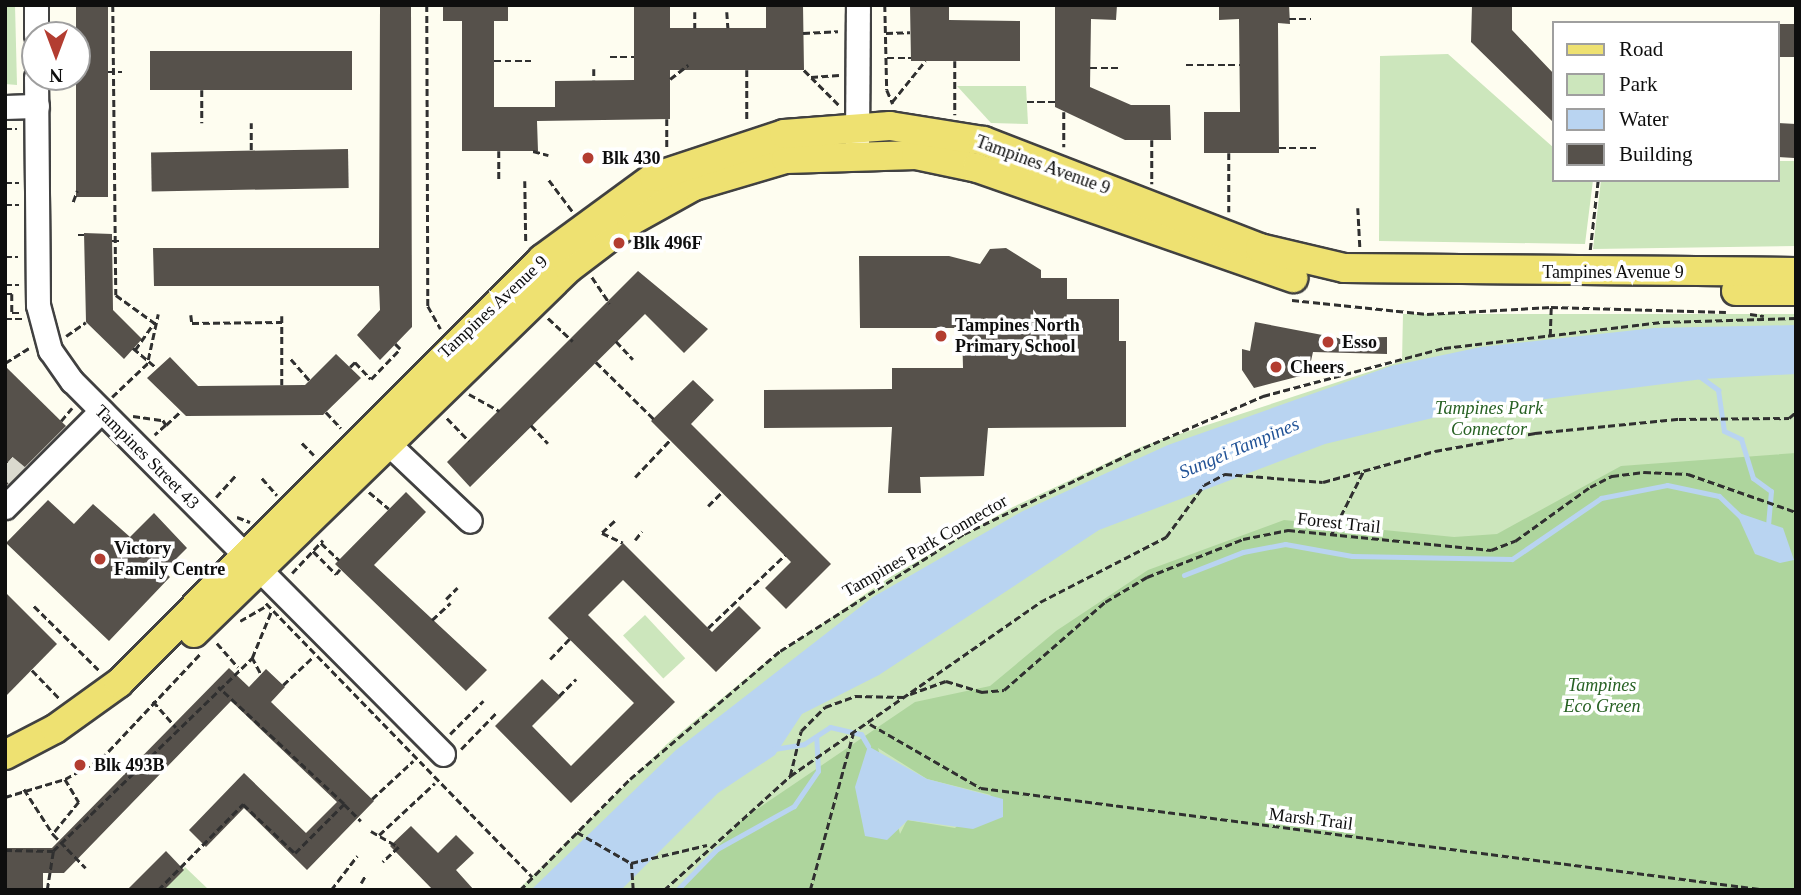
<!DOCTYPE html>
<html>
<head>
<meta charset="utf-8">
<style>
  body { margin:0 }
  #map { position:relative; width:1801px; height:895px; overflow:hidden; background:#fefdf0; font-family:Georgia,serif }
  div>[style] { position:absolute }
  .green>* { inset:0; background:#cce6bc; transform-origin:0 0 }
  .forest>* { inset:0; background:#aed59d }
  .water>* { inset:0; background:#b9d4f1 }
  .stream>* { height:5px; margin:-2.5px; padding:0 2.5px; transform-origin:2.5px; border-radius:2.5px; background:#b9d4f1 }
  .building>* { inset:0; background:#56514b; transform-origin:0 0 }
  .minor-tunnel>* { height:23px; margin-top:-11.5px; transform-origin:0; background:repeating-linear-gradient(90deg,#dad9ce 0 23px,transparent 0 34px) }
  .path>* { height:2.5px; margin-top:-1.25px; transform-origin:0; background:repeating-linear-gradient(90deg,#303030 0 7px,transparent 0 10.5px) }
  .roads { filter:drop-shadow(2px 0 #414141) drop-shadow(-2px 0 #414141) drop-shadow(0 2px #414141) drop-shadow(0 -2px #414141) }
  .minor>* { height:23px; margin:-11.5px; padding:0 11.5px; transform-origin:11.5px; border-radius:11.5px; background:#fff }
  .major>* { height:28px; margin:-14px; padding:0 14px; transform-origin:14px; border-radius:14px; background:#eee171 }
  .dots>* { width:19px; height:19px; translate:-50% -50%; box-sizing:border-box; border:4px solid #fff; border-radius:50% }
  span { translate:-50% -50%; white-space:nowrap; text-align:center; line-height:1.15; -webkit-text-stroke:7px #fff; paint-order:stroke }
  .poi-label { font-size:18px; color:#0e0e0e; font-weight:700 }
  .left { translate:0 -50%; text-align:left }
  .street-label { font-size:18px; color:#0e0e0e }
  .park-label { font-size:18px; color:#276123; font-style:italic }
  .water-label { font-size:19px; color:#215296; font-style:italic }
  .frame { position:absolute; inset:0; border:7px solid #0e0e0e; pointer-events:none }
  .legend { position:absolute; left:1552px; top:21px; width:228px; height:161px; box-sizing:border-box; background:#fff; border:2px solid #9f9f9f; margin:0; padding:9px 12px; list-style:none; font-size:21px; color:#0e0e0e }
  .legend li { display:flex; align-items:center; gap:14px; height:35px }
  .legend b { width:35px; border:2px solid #9f9f9f }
  .north { position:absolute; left:21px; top:21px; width:70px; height:70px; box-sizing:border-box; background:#fff; border:2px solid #9f9f9f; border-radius:50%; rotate:180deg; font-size:19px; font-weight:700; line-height:28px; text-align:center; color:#0e0e0e }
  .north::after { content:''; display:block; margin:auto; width:24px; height:32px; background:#b33d31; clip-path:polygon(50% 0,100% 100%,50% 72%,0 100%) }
</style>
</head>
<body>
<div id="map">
  <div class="green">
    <div style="clip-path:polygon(5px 5px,15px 5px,17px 85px,5px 84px)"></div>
    <div style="clip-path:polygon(1448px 54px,1554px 148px,1554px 180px,1593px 180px,1585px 244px,1379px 241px,1380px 56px)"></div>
    <div style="clip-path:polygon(957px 86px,1026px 86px,1028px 124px,991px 123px)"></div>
    <div style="clip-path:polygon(1778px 161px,1796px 161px,1796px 246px,1593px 249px,1601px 180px,1778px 180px)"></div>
    <div style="clip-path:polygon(1403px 314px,1796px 314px,1796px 890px,518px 890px,668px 743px,762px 665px,893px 575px,1013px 507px,1143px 446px,1402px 361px)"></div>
    <div style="left:645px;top:615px;width:59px;height:30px;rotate:47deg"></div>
    <div style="clip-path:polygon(185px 867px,209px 890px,162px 890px)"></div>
  </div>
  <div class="forest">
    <div style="clip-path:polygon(evenodd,1796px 453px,1796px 890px,678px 890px,744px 818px,915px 702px,990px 686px,1056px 631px,1148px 570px,1284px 520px,1454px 537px,1497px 534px,1621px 466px,1796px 453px,878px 748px,927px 779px,991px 795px,955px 828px,907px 820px,900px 834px,878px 748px)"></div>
  </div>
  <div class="water">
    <div style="clip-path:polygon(1796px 325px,1796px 374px,1703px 379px,1474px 408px,1325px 444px,1099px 530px,879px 675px,802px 714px,775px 755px,718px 793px,621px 890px,531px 890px,676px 750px,873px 597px,1023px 511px,1168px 445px,1391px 366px,1481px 347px,1654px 328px)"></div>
    <div style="clip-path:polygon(1736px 512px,1783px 528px,1794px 560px,1780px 563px,1755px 554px)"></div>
    <div style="clip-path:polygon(868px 746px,927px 779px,1003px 799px,1003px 817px,973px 829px,908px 820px,887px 840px,865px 836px,855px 787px)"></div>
  </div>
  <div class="stream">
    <div style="left:1699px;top:376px;width:24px;rotate:36deg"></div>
    <div style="left:1718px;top:390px;width:41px;rotate:81.7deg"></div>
    <div style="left:1724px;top:431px;width:19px;rotate:25deg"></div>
    <div style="left:1741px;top:439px;width:41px;rotate:72.9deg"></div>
    <div style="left:1753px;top:478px;width:22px;rotate:36deg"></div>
    <div style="left:1771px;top:491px;width:38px;rotate:95deg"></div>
    <div style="left:1184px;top:575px;width:63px;rotate:-21.3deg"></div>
    <div style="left:1243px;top:552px;width:43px;rotate:-10.8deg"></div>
    <div style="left:1285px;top:544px;width:68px;rotate:10.2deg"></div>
    <div style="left:1352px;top:556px;width:160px;rotate:1.1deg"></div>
    <div style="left:1512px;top:559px;width:108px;rotate:-34.4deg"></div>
    <div style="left:1601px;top:498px;width:67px;rotate:-11.1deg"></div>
    <div style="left:1667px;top:485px;width:53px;rotate:11.9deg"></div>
    <div style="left:1719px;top:496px;width:29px;rotate:44deg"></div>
    <div style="left:774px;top:749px;width:30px;rotate:-9deg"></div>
    <div style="left:804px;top:744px;width:31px;rotate:-33deg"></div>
    <div style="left:830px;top:727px;width:32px;rotate:13deg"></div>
    <div style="left:861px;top:734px;width:14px;rotate:60deg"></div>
    <div style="left:677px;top:890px;width:57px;rotate:-45.7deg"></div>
    <div style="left:717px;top:849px;width:88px;rotate:-29.2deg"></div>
    <div style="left:794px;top:806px;width:42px;rotate:-55.6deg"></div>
    <div style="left:818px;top:771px;width:33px;rotate:-93deg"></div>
  </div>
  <div class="building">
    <div style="left:76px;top:5px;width:32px;height:192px"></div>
    <div style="clip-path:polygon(380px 5px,411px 5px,412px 327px,380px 360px,357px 335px,380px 310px,379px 286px,154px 286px,153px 248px,379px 248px)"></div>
    <div style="clip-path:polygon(443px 5px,508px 5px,508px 21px,494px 21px,494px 107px,555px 107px,555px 81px,634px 80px,634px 5px,670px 5px,670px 28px,766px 28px,766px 5px,803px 5px,804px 70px,670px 70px,670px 119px,537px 121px,538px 151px,462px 151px,462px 21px,443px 21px)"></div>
    <div style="clip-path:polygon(910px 5px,949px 5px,949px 20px,1020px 21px,1020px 61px,911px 61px)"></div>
    <div style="clip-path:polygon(1055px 5px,1117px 5px,1116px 20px,1091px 19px,1090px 87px,1131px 105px,1170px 105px,1171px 140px,1125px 140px,1055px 107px)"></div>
    <div style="clip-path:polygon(1219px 5px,1289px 5px,1290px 24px,1278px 23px,1279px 153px,1204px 153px,1204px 112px,1240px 112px,1239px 19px,1219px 20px)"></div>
    <div style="clip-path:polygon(1472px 5px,1512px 5px,1512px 30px,1554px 74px,1554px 123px,1471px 42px)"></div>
    <div style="left:1778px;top:24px;width:18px;height:33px"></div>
    <div style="left:150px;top:51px;width:202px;height:39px"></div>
    <div style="left:1778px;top:123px;width:18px;height:34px;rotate:3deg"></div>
    <div style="left:348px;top:149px;width:39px;height:197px;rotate:89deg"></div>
    <div style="clip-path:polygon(84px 233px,112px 234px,113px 310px,142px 339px,124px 359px,86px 322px)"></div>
    <div style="clip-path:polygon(1006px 248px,1041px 270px,1041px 278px,1067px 278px,1067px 299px,1119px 299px,1119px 341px,1126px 341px,1126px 427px,988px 428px,984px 476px,920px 477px,921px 493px,888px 493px,892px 427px,764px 428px,764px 390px,892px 389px,892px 368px,963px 368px,962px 328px,860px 328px,859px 256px,949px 256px,980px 264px,990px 249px)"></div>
    <div style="clip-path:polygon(638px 271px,708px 329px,684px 353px,645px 314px,470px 487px,447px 462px)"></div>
    <div style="clip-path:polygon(1255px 322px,1338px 338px,1387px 337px,1387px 354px,1313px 352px,1308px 374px,1254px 388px,1242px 370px,1242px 349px,1250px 351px)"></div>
    <div style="clip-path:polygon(336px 354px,361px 378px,323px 415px,186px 416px,147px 378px,170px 357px,198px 386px,305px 385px)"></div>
    <div style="clip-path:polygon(5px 366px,66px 426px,5px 487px)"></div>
    <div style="clip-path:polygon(693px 380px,714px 400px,691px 424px,831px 564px,786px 609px,765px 588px,791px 562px,651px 421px)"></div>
    <div style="clip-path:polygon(406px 492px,426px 512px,374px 565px,487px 670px,466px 691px,335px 564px)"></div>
    <div style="clip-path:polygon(48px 500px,74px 524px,93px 504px,130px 537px,154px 513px,187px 548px,164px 571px,170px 577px,109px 641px,6px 543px)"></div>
    <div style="clip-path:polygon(623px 543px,712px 632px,739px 606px,761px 628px,716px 672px,623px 580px,588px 615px,675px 702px,571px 803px,495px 726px,542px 679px,561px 697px,532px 726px,571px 766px,634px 703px,548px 618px)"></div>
    <div style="clip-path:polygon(5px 592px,57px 644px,5px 697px)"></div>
    <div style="clip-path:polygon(229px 668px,249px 687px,266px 669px,285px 687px,271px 702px,374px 801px,307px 870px,244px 808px,206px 847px,189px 830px,244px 773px,306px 833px,337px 802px,231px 701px,64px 873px,43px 873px,43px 890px,5px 890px,5px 848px,52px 848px)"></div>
    <div style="clip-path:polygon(411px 826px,438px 853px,456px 835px,474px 853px,456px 870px,474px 890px,433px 890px,390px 846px)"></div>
    <div style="clip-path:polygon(166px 851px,184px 870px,164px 890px,127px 890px)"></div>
  </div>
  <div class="minor-tunnel">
    <div style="left:5px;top:465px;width:17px;rotate:40deg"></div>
  </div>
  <div class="path">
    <div style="left:113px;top:5px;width:290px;rotate:89.4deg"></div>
    <div style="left:116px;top:295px;width:49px;rotate:35.9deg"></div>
    <div style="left:427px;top:5px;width:301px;rotate:89.8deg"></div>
    <div style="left:428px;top:306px;width:26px;rotate:61deg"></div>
    <div style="left:885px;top:5px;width:85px;rotate:88.7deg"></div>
    <div style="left:887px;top:90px;width:15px;rotate:67deg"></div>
    <div style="left:695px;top:12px;width:16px;rotate:90deg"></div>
    <div style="left:727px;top:12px;width:16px;rotate:86deg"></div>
    <div style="left:1289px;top:19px;width:22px"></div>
    <div style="left:803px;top:33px;width:35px;rotate:-3deg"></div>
    <div style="left:886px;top:33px;width:24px;rotate:-2deg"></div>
    <div style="left:610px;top:57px;width:24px"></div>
    <div style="left:887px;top:58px;width:24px"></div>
    <div style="left:494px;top:61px;width:37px"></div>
    <div style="left:955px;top:61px;width:54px;rotate:90deg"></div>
    <div style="left:1186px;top:65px;width:54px"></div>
    <div style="left:1090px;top:68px;width:31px"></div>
    <div style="left:594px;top:69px;width:11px;rotate:90deg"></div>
    <div style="left:747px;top:70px;width:52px;rotate:90deg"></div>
    <div style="left:804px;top:70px;width:49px;rotate:45deg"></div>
    <div style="left:108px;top:72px;width:14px"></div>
    <div style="left:811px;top:77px;width:28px;rotate:-4deg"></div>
    <div style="left:670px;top:79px;width:23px;rotate:-38deg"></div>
    <div style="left:55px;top:84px;width:21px"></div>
    <div style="left:202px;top:90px;width:33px;rotate:90deg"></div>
    <div style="left:892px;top:102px;width:53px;rotate:-51.2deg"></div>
    <div style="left:1027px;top:102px;width:28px"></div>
    <div style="left:1064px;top:112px;width:35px;rotate:90deg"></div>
    <div style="left:667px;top:119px;width:29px;rotate:90deg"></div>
    <div style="left:5px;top:129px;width:12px"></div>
    <div style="left:1152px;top:140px;width:44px;rotate:90deg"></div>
    <div style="left:1279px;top:148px;width:37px"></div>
    <div style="left:251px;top:150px;width:27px;rotate:-90deg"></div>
    <div style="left:499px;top:151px;width:30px;rotate:90deg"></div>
    <div style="left:533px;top:151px;width:16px;rotate:15deg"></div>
    <div style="left:1229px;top:153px;width:59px;rotate:90deg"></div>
    <div style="left:549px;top:180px;width:39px;rotate:53deg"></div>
    <div style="left:525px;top:181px;width:61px;rotate:89.1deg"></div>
    <div style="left:5px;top:183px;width:14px"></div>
    <div style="left:73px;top:202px;width:12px;rotate:-70deg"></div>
    <div style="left:5px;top:205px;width:14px"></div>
    <div style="left:1358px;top:208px;width:39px;rotate:87deg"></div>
    <div style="left:78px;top:235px;width:6px"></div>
    <div style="left:112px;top:241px;width:10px"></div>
    <div style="left:1590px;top:250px;width:70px;rotate:-83.5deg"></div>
    <div style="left:5px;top:257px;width:13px"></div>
    <div style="left:592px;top:277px;width:32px;rotate:56deg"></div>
    <div style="left:5px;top:285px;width:14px"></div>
    <div style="left:5px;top:294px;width:7px"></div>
    <div style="left:12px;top:294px;width:19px;rotate:90deg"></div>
    <div style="left:12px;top:313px;width:7px"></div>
    <div style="left:1292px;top:300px;width:136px;rotate:5.9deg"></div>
    <div style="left:1427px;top:314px;width:124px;rotate:-3.2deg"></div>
    <div style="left:1551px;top:307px;width:175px;rotate:1.6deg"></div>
    <div style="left:1750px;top:314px;width:14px;rotate:8deg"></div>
    <div style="left:191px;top:315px;width:8px;rotate:83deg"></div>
    <div style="left:192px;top:323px;width:90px;rotate:-0.6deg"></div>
    <div style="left:282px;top:316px;width:69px;rotate:90deg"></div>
    <div style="left:548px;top:318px;width:34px;rotate:43deg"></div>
    <div style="left:5px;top:319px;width:18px"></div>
    <div style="left:66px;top:336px;width:24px;rotate:-35deg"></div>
    <div style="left:1550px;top:336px;width:29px;rotate:-88deg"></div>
    <div style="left:616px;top:341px;width:25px;rotate:47deg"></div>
    <div style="left:133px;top:348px;width:31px;rotate:40deg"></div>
    <div style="left:135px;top:350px;width:32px;rotate:-55deg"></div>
    <div style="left:291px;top:359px;width:29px;rotate:49deg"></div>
    <div style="left:148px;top:360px;width:47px;rotate:-77.7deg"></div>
    <div style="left:596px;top:362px;width:81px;rotate:44.5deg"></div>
    <div style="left:5px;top:363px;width:28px;rotate:-32deg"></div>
    <div style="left:350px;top:367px;width:7px;rotate:-45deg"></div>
    <div style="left:355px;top:362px;width:23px;rotate:47deg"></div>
    <div style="left:371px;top:379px;width:42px;rotate:-46deg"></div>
    <div style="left:400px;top:349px;width:7px;rotate:-135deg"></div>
    <div style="left:469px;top:394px;width:35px;rotate:29deg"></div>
    <div style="left:112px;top:397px;width:52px;rotate:-43.5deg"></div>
    <div style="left:326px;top:412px;width:22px;rotate:47deg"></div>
    <div style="left:133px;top:416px;width:30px;rotate:8deg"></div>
    <div style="left:163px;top:420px;width:6px;rotate:59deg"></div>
    <div style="left:166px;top:425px;width:15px;rotate:138deg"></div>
    <div style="left:447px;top:418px;width:32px;rotate:46deg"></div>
    <div style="left:61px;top:421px;width:17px;rotate:-50deg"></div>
    <div style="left:166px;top:425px;width:21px;rotate:-43deg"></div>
    <div style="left:531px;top:425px;width:25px;rotate:47deg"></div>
    <div style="left:302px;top:443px;width:17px;rotate:45deg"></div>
    <div style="left:635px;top:477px;width:51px;rotate:-46.6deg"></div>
    <div style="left:262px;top:478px;width:23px;rotate:49deg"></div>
    <div style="left:369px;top:492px;width:26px;rotate:40deg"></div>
    <div style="left:216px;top:497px;width:31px;rotate:-48deg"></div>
    <div style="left:708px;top:506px;width:20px;rotate:-45deg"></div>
    <div style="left:237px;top:517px;width:14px;rotate:21deg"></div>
    <div style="left:615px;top:521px;width:18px;rotate:137deg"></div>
    <div style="left:602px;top:533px;width:23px;rotate:25deg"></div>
    <div style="left:1331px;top:535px;width:73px;rotate:-63.1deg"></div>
    <div style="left:635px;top:540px;width:11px;rotate:-52deg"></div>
    <div style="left:321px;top:543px;width:25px;rotate:43deg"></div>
    <div style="left:313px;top:551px;width:33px;rotate:45deg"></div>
    <div style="left:336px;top:574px;width:6px;rotate:-51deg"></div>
    <div style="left:292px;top:573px;width:45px;rotate:-46.8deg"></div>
    <div style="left:446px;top:599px;width:16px;rotate:-45deg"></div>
    <div style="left:266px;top:603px;width:382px;rotate:45.8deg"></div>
    <div style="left:34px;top:606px;width:91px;rotate:44.6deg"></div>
    <div style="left:432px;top:620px;width:25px;rotate:-43deg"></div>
    <div style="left:240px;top:621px;width:28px;rotate:-30deg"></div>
    <div style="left:708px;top:628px;width:106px;rotate:-43.5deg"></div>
    <div style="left:217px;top:643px;width:32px;rotate:49deg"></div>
    <div style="left:252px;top:657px;width:19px;rotate:62deg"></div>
    <div style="left:550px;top:659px;width:28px;rotate:-46deg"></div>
    <div style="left:32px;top:670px;width:39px;rotate:46deg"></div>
    <div style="left:283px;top:685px;width:42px;rotate:-43.1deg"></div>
    <div style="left:910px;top:694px;width:38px;rotate:-20deg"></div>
    <div style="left:946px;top:681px;width:37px;rotate:17deg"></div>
    <div style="left:981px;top:692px;width:23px;rotate:-5deg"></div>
    <div style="left:1004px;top:690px;width:134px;rotate:-41.1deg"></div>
    <div style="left:1105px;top:602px;width:49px;rotate:-30.8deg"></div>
    <div style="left:1147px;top:577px;width:103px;rotate:-21.6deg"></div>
    <div style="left:1243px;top:539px;width:46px;rotate:-11.3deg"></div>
    <div style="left:1288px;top:530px;width:204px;rotate:5.6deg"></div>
    <div style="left:1491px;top:550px;width:26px;rotate:-21deg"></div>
    <div style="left:1515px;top:541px;width:92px;rotate:-35.8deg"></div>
    <div style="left:1590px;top:487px;width:25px;rotate:-27deg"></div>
    <div style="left:1612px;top:476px;width:32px;rotate:-7deg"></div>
    <div style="left:1644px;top:472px;width:44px;rotate:2.6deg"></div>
    <div style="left:1688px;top:474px;width:114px;rotate:19.4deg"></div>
    <div style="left:559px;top:696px;width:24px;rotate:-45deg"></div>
    <div style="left:153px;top:701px;width:35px;rotate:49deg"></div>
    <div style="left:870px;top:724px;width:128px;rotate:30deg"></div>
    <div style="left:981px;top:788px;width:793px;rotate:7.39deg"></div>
    <div style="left:450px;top:734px;width:47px;rotate:-45deg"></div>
    <div style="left:461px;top:749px;width:50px;rotate:-45.8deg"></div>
    <div style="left:790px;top:776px;width:46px;rotate:-76.3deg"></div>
    <div style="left:801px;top:731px;width:34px;rotate:-45deg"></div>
    <div style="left:825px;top:707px;width:32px;rotate:-20deg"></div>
    <div style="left:855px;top:696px;width:49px;rotate:1.2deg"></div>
    <div style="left:65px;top:779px;width:27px;rotate:59deg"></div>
    <div style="left:79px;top:802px;width:41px;rotate:129.1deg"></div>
    <div style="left:53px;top:834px;width:47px;rotate:45.9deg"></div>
    <div style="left:24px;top:789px;width:54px;rotate:57.2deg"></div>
    <div style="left:5px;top:797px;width:63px;rotate:-16.7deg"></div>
    <div style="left:65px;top:779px;width:41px;rotate:-29.1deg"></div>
    <div style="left:101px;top:759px;width:144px;rotate:-46.7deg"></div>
    <div style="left:372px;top:799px;width:56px;rotate:-42.8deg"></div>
    <div style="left:344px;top:804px;width:24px;rotate:45deg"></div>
    <div style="left:371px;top:831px;width:32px;rotate:30deg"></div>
    <div style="left:399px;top:847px;width:22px;rotate:137deg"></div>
    <div style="left:577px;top:832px;width:62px;rotate:29.9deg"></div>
    <div style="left:379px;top:835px;width:76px;rotate:-42.9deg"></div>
    <div style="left:5px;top:850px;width:48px;rotate:1.2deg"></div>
    <div style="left:361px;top:883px;width:8px;rotate:-60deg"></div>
    <div style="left:107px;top:889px;width:1px;rotate:45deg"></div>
    <div style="left:47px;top:890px;width:39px;rotate:-81deg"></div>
    <div style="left:53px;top:851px;width:277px;rotate:-44.1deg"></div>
    <div style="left:252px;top:658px;width:50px;rotate:-67.6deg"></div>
    <div style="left:158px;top:890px;width:121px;rotate:-45.3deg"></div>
    <div style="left:243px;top:804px;width:71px;rotate:43.3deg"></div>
    <div style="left:295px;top:853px;width:69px;rotate:-45deg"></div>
    <div style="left:344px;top:804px;width:172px;rotate:-137.1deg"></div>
    <div style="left:331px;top:890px;width:43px;rotate:-52.6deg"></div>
    <div style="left:520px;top:890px;width:156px;rotate:-45.3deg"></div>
    <div style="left:630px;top:779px;width:197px;rotate:-40.5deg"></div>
    <div style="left:780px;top:651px;width:218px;rotate:-32.5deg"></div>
    <div style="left:964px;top:534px;width:189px;rotate:-25.8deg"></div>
    <div style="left:1134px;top:452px;width:141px;rotate:-23.5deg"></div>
    <div style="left:1263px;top:396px;width:187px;rotate:-14.9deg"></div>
    <div style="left:1444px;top:348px;width:221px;rotate:-6.8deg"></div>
    <div style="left:1663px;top:322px;width:133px;rotate:-1.7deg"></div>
    <div style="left:633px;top:890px;width:27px;rotate:-94deg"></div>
    <div style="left:631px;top:863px;width:78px;rotate:-13.3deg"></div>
    <div style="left:664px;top:890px;width:170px;rotate:-42.1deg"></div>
    <div style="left:790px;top:776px;width:305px;rotate:-34.8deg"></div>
    <div style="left:1040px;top:602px;width:142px;rotate:-27.3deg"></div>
    <div style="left:1166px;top:537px;width:64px;rotate:-53.8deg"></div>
    <div style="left:1204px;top:485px;width:24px;rotate:-28deg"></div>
    <div style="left:1225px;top:474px;width:98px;rotate:4.7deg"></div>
    <div style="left:1323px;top:482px;width:116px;rotate:-15.5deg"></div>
    <div style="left:1435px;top:451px;width:102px;rotate:-10.2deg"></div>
    <div style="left:1535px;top:433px;width:145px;rotate:-5.6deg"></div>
    <div style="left:1679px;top:419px;width:110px;rotate:-0.5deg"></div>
    <div style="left:1789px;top:418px;width:9px;rotate:-41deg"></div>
    <div style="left:810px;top:890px;width:162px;rotate:-74.6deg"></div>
    <div style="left:1795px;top:890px;width:5px;rotate:-79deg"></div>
  </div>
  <div class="roads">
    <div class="minor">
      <div style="left:36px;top:35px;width:30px;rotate:-90deg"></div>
      <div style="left:36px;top:77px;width:228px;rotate:89.5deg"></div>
      <div style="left:38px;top:305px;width:47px;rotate:75.1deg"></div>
      <div style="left:50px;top:350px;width:38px;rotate:55deg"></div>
      <div style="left:72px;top:381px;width:526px;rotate:45.15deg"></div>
      <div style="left:5px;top:107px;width:32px;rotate:-2deg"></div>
      <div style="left:857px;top:143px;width:138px;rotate:-89.6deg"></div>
      <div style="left:376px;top:432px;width:129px;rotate:43.4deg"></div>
      <div style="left:5px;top:507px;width:136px;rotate:-45deg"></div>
    </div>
    <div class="major">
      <div style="left:1736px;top:291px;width:60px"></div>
      <div style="left:194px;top:633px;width:523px;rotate:-44.23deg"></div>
      <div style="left:569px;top:268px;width:78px;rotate:-37.2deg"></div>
      <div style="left:631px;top:221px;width:72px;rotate:-29.1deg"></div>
      <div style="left:694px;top:186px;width:96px;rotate:-16.4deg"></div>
      <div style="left:786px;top:159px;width:130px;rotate:-1.8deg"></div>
      <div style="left:916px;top:155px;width:62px;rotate:12deg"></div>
      <div style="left:977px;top:168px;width:335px;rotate:19.2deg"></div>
      <div style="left:5px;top:755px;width:56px;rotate:-27.5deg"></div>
      <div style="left:55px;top:729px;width:79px;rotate:-35.7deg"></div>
      <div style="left:119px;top:683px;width:599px;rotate:-45.07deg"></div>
      <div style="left:542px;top:259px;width:139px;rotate:-36.2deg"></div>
      <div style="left:654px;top:177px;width:137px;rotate:-18.3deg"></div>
      <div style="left:784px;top:134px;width:106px;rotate:-4.3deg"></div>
      <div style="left:890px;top:126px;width:95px;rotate:9.1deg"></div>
      <div style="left:984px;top:141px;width:296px;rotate:21.2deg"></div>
      <div style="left:1260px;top:248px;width:86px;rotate:13.4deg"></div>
      <div style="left:1344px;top:268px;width:452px;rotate:0.5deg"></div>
    </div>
  </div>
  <div class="dots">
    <div style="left:588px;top:158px;background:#b33d31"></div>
    <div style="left:619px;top:243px;background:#b33d31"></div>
    <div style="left:941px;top:336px;background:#b33d31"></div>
    <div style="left:1328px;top:342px;background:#b33d31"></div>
    <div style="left:1276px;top:367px;background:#b33d31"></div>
    <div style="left:100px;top:559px;background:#b33d31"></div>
    <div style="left:80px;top:765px;background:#b33d31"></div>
  </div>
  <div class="poi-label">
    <span class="left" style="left:602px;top:158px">Blk 430</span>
    <span class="left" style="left:633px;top:243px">Blk 496F</span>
    <span class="left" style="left:955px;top:336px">Tampines North<br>Primary School</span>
    <span class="left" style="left:1342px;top:342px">Esso</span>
    <span class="left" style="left:1290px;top:367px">Cheers</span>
    <span class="left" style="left:114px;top:559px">Victory<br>Family Centre</span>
    <span class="left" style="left:94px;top:765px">Blk 493B</span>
  </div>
  <div class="street-label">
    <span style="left:1043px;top:165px;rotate:20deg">Tampines Avenue 9</span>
    <span style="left:1613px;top:272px">Tampines Avenue 9</span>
    <span style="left:493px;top:307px;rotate:-43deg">Tampines Avenue 9</span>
    <span style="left:147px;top:457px;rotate:45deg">Tampines Street 43</span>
    <span style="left:1339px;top:523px;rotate:6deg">Forest Trail</span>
    <span style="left:925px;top:546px;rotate:-30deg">Tampines Park Connector</span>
    <span style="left:1311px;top:819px;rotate:7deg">Marsh Trail</span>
  </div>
  <div class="park-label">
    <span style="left:1489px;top:419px">Tampines Park<br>Connector</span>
    <span style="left:1602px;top:696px">Tampines<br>Eco Green</span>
  </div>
  <div class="water-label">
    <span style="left:1239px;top:448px;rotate:-23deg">Sungei Tampines</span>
  </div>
  <div class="frame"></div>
  <ul class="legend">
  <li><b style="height:9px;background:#eee171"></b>Road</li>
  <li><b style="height:19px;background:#cce6bc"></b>Park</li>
  <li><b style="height:19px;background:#b9d4f1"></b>Water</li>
  <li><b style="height:19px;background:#56514b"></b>Building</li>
  </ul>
  <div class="north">N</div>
</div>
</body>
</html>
